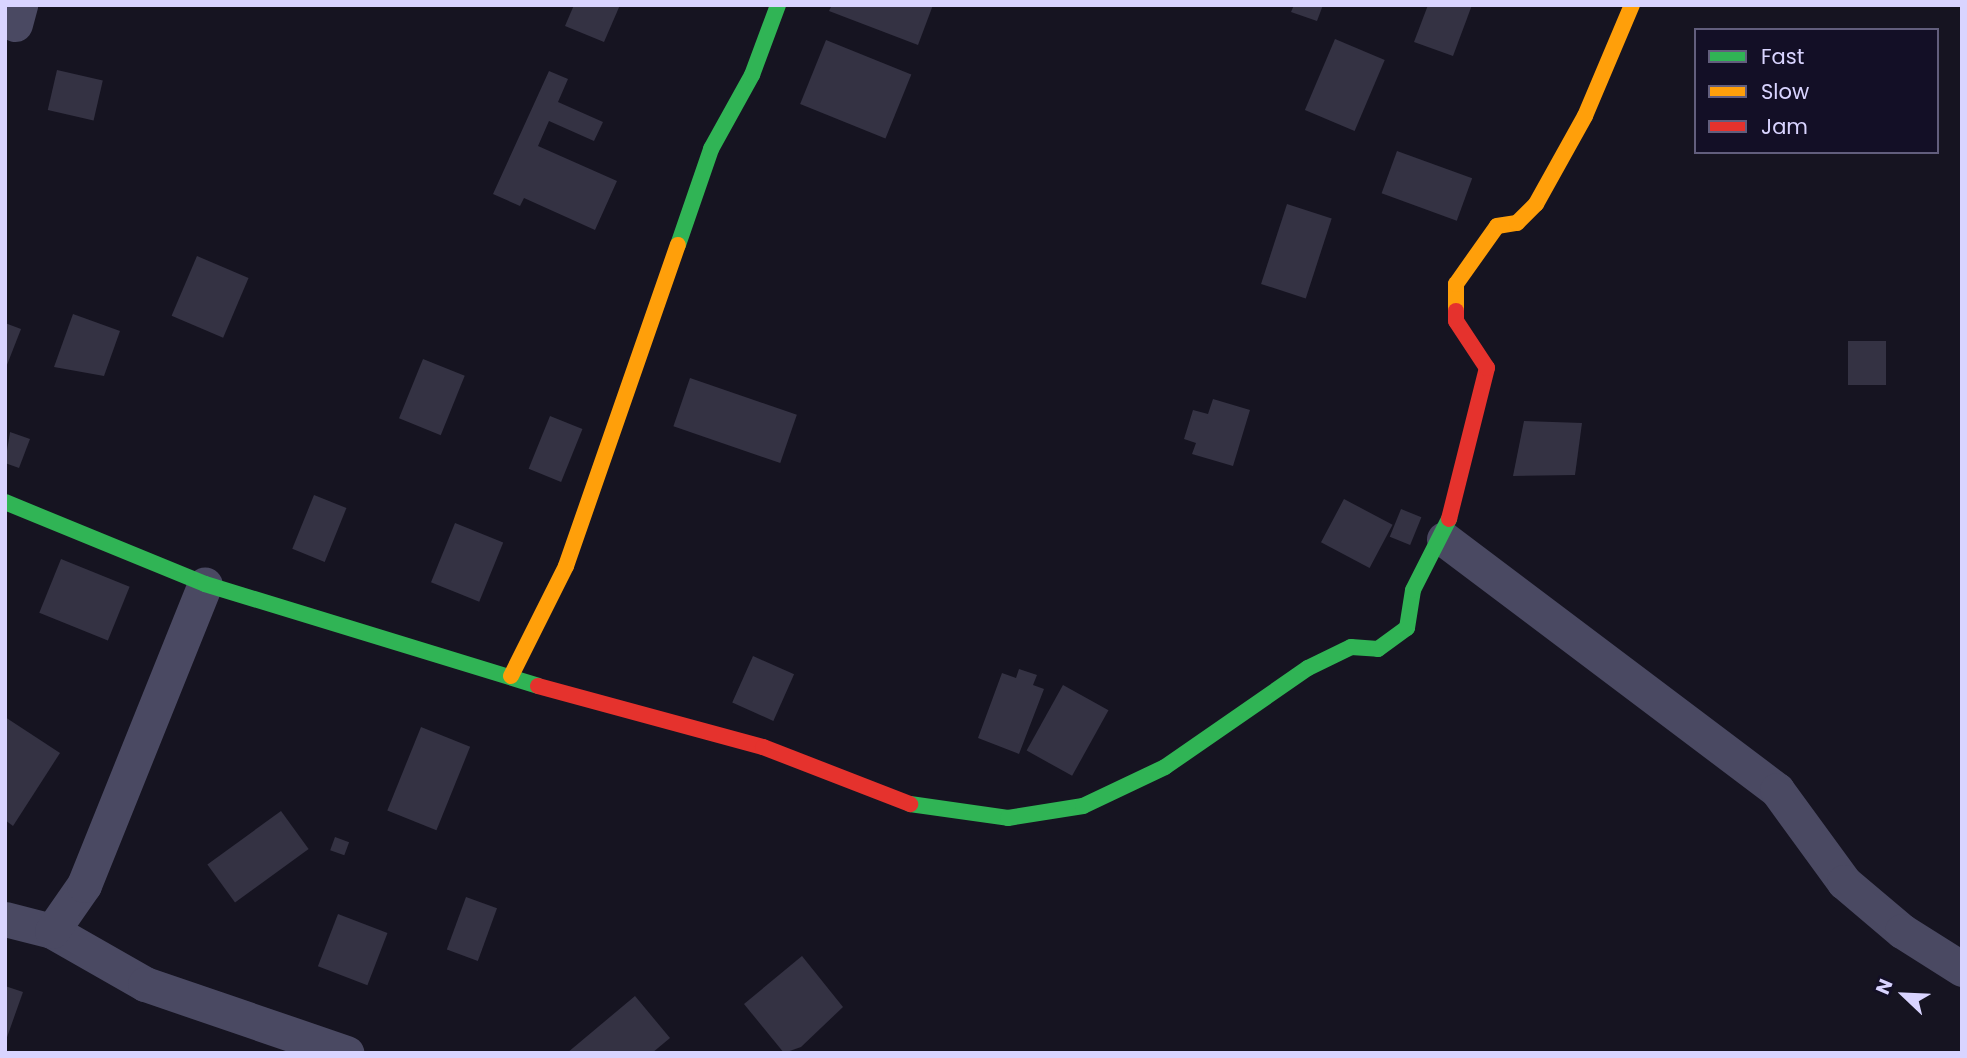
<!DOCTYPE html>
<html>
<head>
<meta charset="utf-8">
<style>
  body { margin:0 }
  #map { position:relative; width:1967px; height:1058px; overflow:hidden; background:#161421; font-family:Poppins,sans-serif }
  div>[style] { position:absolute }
  .building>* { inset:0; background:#343243; transform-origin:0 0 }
  .street>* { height:35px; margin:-17.5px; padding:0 17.5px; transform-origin:17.5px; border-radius:17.5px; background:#4a4962 }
  .fast>* { height:16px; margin:-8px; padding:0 8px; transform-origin:8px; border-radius:8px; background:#30b455 }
  .slow>* { height:16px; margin:-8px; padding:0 8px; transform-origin:8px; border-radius:8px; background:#ff9f0a }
  .jam>* { height:16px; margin:-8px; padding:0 8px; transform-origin:8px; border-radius:8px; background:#e5322d }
  span { translate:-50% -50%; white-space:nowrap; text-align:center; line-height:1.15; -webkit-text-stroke:7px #130f26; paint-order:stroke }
  .frame { position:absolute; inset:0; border:7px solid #d9d4ff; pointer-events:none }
  .legend { position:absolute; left:1694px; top:28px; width:245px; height:126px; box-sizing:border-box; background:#130f26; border:2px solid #625e7d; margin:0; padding:9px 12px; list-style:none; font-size:21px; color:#d9d4ff }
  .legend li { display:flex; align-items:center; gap:14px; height:35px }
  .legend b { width:35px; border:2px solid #625e7d }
  .north { position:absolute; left:1869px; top:960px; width:70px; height:70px; -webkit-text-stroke:5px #130f26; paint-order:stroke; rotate:293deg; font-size:19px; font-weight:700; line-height:28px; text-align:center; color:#d9d4ff }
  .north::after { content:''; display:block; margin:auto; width:24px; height:32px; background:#d9d4ff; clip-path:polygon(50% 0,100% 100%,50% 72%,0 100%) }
</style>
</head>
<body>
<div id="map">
  <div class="building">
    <div style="clip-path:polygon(574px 5px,620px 5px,604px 42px,565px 26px)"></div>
    <div style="clip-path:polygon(832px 5px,933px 5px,918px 45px,829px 11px)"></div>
    <div style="clip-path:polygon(1294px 5px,1323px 5px,1317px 21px,1291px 12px)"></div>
    <div style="clip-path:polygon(1428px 5px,1472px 5px,1453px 56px,1414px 42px)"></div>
    <div style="left:1335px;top:39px;width:54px;height:77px;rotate:23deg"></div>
    <div style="left:826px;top:40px;width:92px;height:69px;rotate:22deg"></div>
    <div style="left:57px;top:70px;width:47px;height:41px;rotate:13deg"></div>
    <div style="clip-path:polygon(549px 71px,568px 79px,558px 102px,603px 122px,594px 141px,549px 121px,538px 146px,617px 181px,595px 230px,524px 198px,520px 206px,493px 194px)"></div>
    <div style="left:1397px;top:151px;width:80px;height:45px;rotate:20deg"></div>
    <div style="left:1287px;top:204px;width:47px;height:84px;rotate:18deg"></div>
    <div style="left:197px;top:256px;width:56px;height:65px;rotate:23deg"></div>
    <div style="clip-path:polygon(73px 314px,120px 331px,104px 376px,54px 367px)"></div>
    <div style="clip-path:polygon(5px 323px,21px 329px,5px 370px)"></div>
    <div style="left:1848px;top:341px;width:38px;height:44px"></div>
    <div style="left:423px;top:359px;width:45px;height:64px;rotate:22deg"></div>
    <div style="left:690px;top:378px;width:113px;height:51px;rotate:19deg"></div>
    <div style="clip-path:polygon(1213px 399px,1250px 410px,1233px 466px,1192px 454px,1196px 443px,1184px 439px,1193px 410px,1208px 414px)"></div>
    <div style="left:550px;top:416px;width:35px;height:57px;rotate:22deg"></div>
    <div style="clip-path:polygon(1524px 421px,1582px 423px,1575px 475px,1513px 476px)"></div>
    <div style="clip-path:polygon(10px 432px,30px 439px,19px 468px,5px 463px)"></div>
    <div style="left:314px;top:495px;width:35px;height:58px;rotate:22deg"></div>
    <div style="left:1344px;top:499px;width:55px;height:49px;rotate:28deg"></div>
    <div style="left:1401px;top:509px;width:22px;height:30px;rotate:22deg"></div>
    <div style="left:455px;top:523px;width:52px;height:64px;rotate:22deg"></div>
    <div style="left:61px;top:559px;width:74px;height:58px;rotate:22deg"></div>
    <div style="left:753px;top:656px;width:45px;height:51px;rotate:24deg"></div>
    <div style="clip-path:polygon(1019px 669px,1037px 675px,1033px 685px,1044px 689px,1019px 754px,978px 738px,1002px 673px,1016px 678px)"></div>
    <div style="left:1063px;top:685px;width:52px;height:75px;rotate:29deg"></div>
    <div style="clip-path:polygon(5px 717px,60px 753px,13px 826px,5px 820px)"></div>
    <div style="left:421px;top:727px;width:53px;height:90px;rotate:22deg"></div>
    <div style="left:281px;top:811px;width:47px;height:91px;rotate:54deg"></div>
    <div style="left:335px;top:837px;width:15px;height:14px;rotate:20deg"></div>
    <div style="left:466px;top:897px;width:33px;height:56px;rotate:20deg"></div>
    <div style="left:338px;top:914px;width:53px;height:56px;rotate:21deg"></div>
    <div style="clip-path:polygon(802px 956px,843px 1007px,801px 1047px,784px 1053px,744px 1004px)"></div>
    <div style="clip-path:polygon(5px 986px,23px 992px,6px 1040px,5px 1040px)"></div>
    <div style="clip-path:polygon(635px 996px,670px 1038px,652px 1053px,567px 1053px)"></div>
  </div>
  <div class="street">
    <div style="left:15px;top:24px;width:20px;rotate:-75deg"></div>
    <div style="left:1444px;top:539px;width:417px;rotate:37deg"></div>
    <div style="left:1777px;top:790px;width:114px;rotate:53.9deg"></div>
    <div style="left:1844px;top:882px;width:76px;rotate:40.2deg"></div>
    <div style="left:1902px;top:931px;width:71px;rotate:32.3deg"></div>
    <div style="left:5px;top:919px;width:49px;rotate:14.3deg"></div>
    <div style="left:52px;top:931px;width:107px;rotate:29.7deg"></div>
    <div style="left:145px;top:984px;width:213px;rotate:18.9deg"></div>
    <div style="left:52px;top:931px;width:56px;rotate:-55.2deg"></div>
    <div style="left:84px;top:885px;width:324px;rotate:-68.1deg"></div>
  </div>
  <div class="fast">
    <div style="left:678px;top:245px;width:102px;rotate:-71deg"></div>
    <div style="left:711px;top:149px;width:85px;rotate:-61deg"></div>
    <div style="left:752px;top:75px;width:75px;rotate:-69.6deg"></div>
    <div style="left:5px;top:502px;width:216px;rotate:22.3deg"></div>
    <div style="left:205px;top:584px;width:348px;rotate:17deg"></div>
    <div style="left:910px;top:804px;width:99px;rotate:8.1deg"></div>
    <div style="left:1008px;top:818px;width:76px;rotate:-9.1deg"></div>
    <div style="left:1083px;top:806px;width:91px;rotate:-25.4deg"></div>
    <div style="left:1165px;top:767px;width:174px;rotate:-34.7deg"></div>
    <div style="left:1308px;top:668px;width:48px;rotate:-26deg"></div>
    <div style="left:1351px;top:647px;width:27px;rotate:4deg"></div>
    <div style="left:1378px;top:649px;width:36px;rotate:-36deg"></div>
    <div style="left:1407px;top:628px;width:38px;rotate:-81deg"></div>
    <div style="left:1413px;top:590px;width:80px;rotate:-63.1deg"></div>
  </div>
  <div class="slow">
    <div style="left:1456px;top:311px;width:27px;rotate:-90deg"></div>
    <div style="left:1456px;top:284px;width:71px;rotate:-54.7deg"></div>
    <div style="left:1497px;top:226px;width:20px;rotate:-9deg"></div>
    <div style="left:1517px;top:223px;width:27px;rotate:-45deg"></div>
    <div style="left:1536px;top:204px;width:101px;rotate:-60.9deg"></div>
    <div style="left:1585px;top:116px;width:121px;rotate:-67.1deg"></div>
    <div style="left:511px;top:676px;width:123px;rotate:-63.4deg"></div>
    <div style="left:566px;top:566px;width:340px;rotate:-70.8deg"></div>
  </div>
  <div class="jam">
    <div style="left:1449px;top:519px;width:156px;rotate:-75.9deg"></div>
    <div style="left:1487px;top:368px;width:56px;rotate:-123.4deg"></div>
    <div style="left:1456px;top:321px;width:10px;rotate:-90deg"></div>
    <div style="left:538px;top:686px;width:233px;rotate:15.2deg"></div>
    <div style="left:763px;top:747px;width:158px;rotate:21.2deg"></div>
  </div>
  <div class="frame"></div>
  <ul class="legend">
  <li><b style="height:9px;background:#30b455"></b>Fast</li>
  <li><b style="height:9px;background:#ff9f0a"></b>Slow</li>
  <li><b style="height:9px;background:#e5322d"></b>Jam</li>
  </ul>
  <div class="north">N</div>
</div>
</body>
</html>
